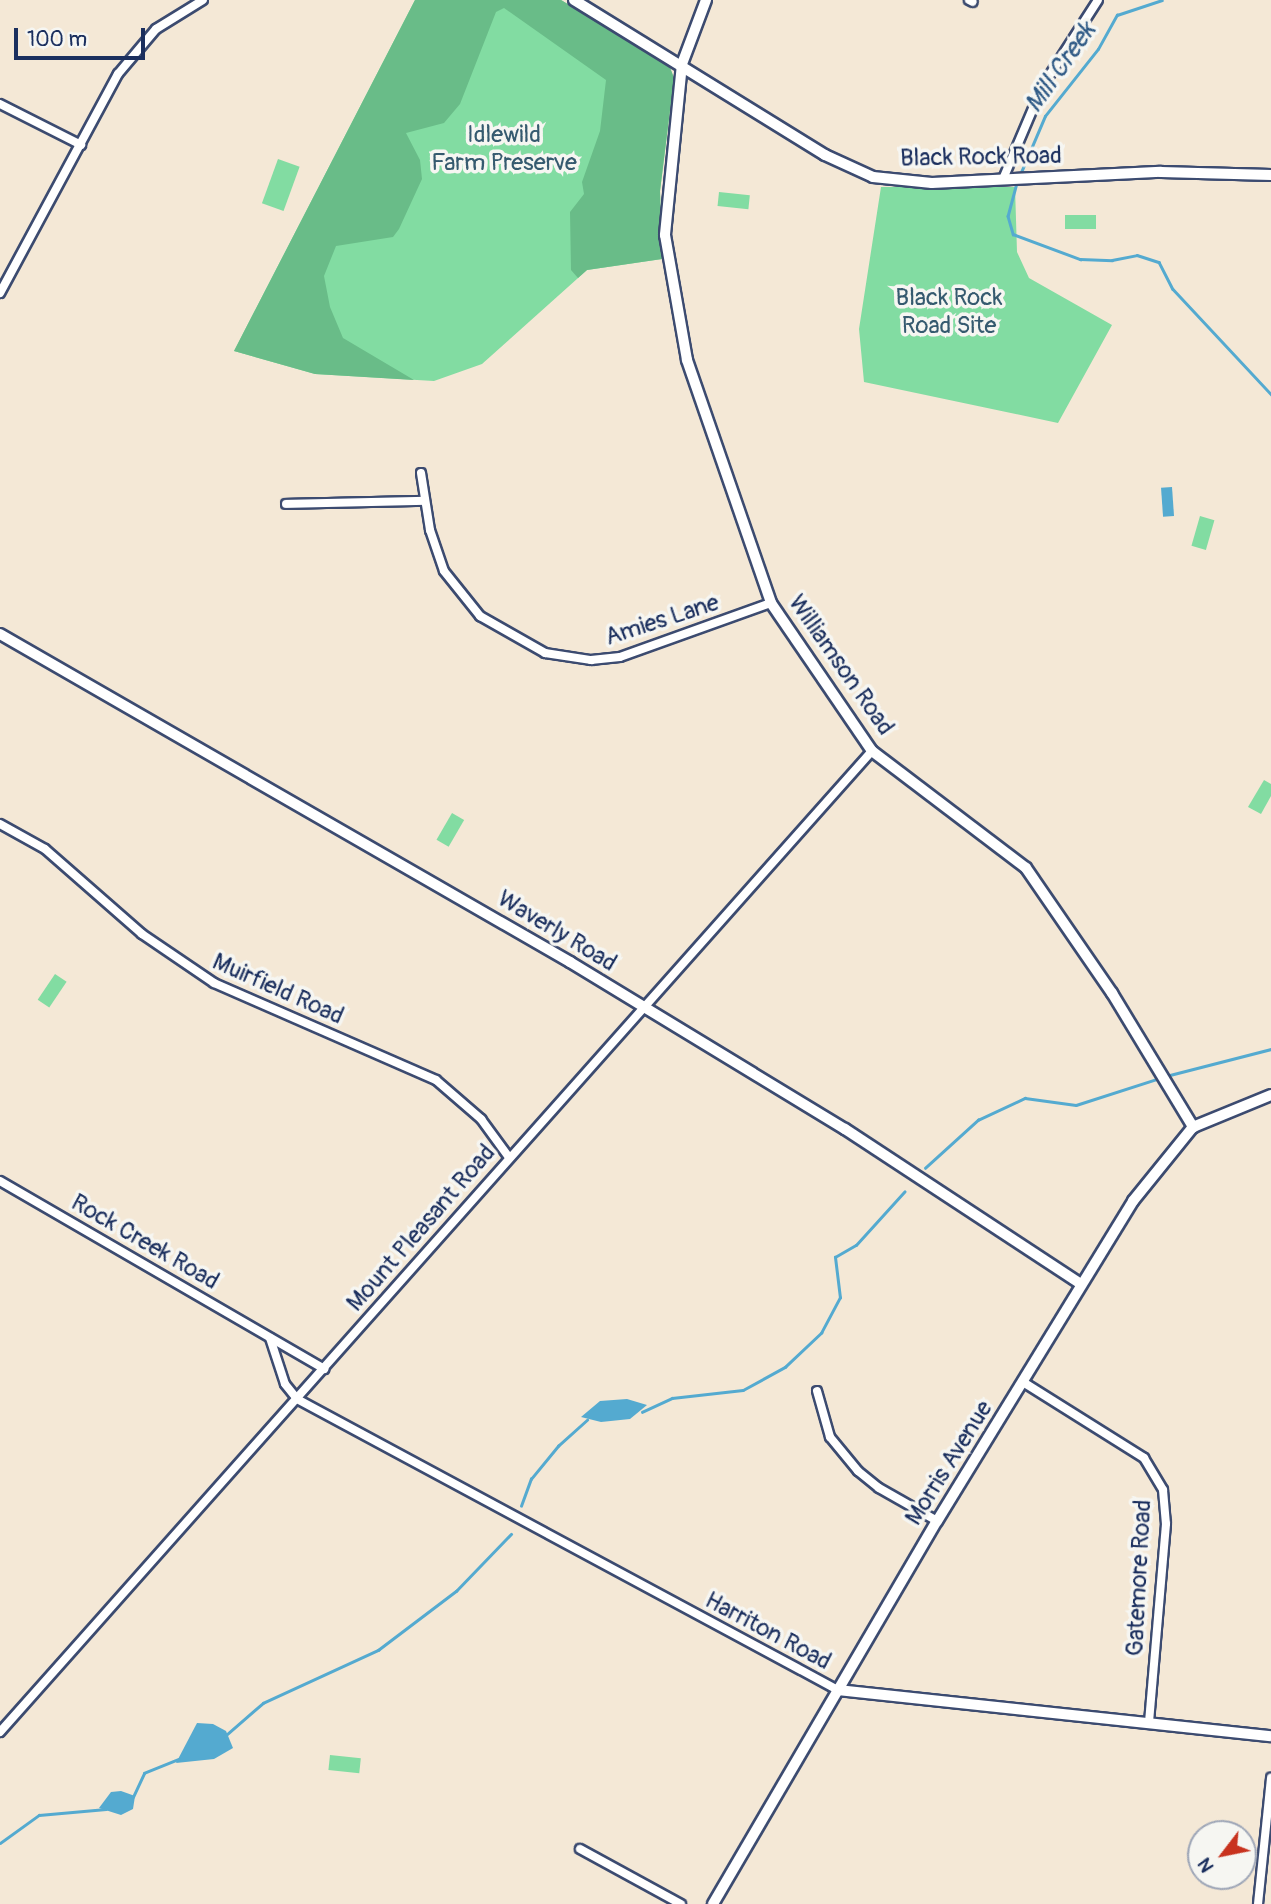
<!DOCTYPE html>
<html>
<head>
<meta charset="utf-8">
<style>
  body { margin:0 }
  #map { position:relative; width:1271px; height:1904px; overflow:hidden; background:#f4e8d6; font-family:Pangolin,sans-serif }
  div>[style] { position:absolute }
  .green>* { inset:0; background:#82dca2; transform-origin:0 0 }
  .forest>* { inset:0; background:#69bc88 }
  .water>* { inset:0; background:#54aad0; transform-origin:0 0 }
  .stream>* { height:2.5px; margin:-1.25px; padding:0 1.25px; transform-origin:1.25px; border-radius:1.25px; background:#54aad0 }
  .roads { filter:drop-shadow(2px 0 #3c4b70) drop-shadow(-2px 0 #3c4b70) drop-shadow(0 2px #3c4b70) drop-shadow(0 -2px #3c4b70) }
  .minor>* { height:8px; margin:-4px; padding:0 4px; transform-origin:4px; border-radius:4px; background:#fff }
  .tertiary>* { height:10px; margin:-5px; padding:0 5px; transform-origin:5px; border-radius:5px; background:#fff }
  span { translate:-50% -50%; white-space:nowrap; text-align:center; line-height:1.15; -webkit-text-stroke:7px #f6f6f2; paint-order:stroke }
  .park-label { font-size:24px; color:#355a6f }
  .street-label { font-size:24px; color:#1b2f5e }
  .water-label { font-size:26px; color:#2f5a86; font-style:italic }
  .north { position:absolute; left:1187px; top:1820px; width:70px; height:70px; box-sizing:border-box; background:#f6f6f2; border:2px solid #9ea6b7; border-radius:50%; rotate:238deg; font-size:19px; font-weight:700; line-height:28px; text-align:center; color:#1b2f5e }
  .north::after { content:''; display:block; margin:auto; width:24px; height:32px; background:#c8321e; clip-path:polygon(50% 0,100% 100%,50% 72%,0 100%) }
  .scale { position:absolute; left:14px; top:28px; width:131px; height:32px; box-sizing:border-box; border:4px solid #1b2f5e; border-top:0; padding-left:9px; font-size:21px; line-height:24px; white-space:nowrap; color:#1b2f5e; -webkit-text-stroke:5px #f6f6f2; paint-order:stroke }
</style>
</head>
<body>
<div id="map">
  <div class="green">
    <div style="clip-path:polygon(415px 0,561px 0,669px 65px,674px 78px,660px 191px,662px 259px,587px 270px,482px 364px,434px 381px,315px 374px,234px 351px)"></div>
    <div style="left:278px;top:159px;width:23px;height:47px;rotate:20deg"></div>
    <div style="clip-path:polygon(881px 187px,1015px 187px,1017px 252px,1029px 278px,1112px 325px,1058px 423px,864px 382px,859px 329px)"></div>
    <div style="left:719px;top:192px;width:31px;height:14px;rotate:6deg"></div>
    <div style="left:1065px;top:215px;width:31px;height:14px"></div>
    <div style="left:1200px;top:516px;width:15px;height:31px;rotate:16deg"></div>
    <div style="clip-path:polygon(1264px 780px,1271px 784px,1271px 796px,1261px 814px,1248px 807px)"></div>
    <div style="left:452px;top:813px;width:14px;height:31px;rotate:30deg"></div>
    <div style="left:55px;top:974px;width:14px;height:31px;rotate:34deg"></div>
    <div style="left:330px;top:1755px;width:31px;height:15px;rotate:6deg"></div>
  </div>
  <div class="forest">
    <div style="clip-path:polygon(415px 0,561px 0,669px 65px,674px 78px,660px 191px,662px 259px,587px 270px,578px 278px,571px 270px,570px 212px,584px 194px,582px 182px,600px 131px,606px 80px,504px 8px,496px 12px,460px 104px,444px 123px,406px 133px,420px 160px,422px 179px,399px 229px,393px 237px,336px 246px,324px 276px,330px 307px,343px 338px,414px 380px,315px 374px,234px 351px)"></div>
  </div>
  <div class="water">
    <div style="left:1172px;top:487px;width:29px;height:11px;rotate:86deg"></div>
    <div style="clip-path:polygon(627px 1399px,647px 1405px,630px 1419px,601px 1422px,581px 1417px,600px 1401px)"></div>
    <div style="clip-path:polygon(197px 1723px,213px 1724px,226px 1731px,233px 1748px,214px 1759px,176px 1763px)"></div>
    <div style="clip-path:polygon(121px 1791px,135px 1796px,133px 1809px,121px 1815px,99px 1808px,111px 1792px)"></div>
  </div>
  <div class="stream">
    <div style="left:1019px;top:177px;width:66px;rotate:-66.9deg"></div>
    <div style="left:1045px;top:116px;width:85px;rotate:-51.7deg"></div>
    <div style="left:1098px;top:49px;width:39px;rotate:-61deg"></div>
    <div style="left:1117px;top:15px;width:47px;rotate:-18.4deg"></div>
    <div style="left:1017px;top:183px;width:34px;rotate:105deg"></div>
    <div style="left:1008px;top:216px;width:19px;rotate:74deg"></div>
    <div style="left:1013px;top:234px;width:72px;rotate:20.5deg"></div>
    <div style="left:1080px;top:259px;width:32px;rotate:2deg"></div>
    <div style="left:1112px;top:260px;width:25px;rotate:-11deg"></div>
    <div style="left:1137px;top:255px;width:23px;rotate:18deg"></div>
    <div style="left:1159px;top:262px;width:30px;rotate:63deg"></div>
    <div style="left:1173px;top:289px;width:144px;rotate:47deg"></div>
    <div style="left:1166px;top:1076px;width:108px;rotate:-14.4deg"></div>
    <div style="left:925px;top:1168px;width:72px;rotate:-42.2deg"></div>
    <div style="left:978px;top:1120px;width:52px;rotate:-25.1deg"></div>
    <div style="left:1025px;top:1098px;width:51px;rotate:7.8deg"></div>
    <div style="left:1076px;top:1105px;width:88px;rotate:-17.8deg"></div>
    <div style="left:642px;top:1412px;width:33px;rotate:-25deg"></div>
    <div style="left:672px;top:1398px;width:71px;rotate:-6.4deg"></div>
    <div style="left:743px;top:1390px;width:48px;rotate:-28.7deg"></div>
    <div style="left:785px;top:1367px;width:50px;rotate:-43.4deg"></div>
    <div style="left:821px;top:1333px;width:40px;rotate:-62deg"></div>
    <div style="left:840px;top:1298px;width:41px;rotate:-97deg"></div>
    <div style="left:835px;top:1257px;width:24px;rotate:-30deg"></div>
    <div style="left:856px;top:1245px;width:72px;rotate:-47.8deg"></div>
    <div style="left:521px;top:1506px;width:29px;rotate:-70deg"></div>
    <div style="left:531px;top:1479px;width:43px;rotate:-50.7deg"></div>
    <div style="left:558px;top:1446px;width:39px;rotate:-42deg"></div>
    <div style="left:225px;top:1736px;width:50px;rotate:-41deg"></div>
    <div style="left:263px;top:1703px;width:127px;rotate:-24.7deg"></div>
    <div style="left:378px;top:1650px;width:98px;rotate:-37.1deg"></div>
    <div style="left:456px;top:1591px;width:79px;rotate:-46deg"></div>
    <div style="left:133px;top:1797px;width:26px;rotate:-65deg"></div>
    <div style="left:144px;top:1773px;width:37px;rotate:-22deg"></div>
    <div style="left:0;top:1843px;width:48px;rotate:-35.7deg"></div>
    <div style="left:39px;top:1815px;width:67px;rotate:-5.1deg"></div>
  </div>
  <div class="roads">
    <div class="minor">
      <div style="left:969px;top:0;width:4px;rotate:27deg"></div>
      <div style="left:0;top:104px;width:91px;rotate:26.8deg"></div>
      <div style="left:1003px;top:179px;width:100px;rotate:-67deg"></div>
      <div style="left:1042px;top:87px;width:103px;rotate:-57.2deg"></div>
      <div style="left:0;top:293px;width:249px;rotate:-61.7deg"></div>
      <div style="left:118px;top:74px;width:59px;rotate:-49.8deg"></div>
      <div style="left:156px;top:29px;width:55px;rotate:-31.7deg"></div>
      <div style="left:421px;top:473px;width:58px;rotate:81deg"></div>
      <div style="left:430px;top:530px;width:43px;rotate:71.1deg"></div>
      <div style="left:444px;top:571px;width:58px;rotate:51.3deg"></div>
      <div style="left:480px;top:616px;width:75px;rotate:29.6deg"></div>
      <div style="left:545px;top:653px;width:47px;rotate:8.7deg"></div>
      <div style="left:591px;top:660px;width:29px;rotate:-6deg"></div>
      <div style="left:620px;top:657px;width:160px;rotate:-19.7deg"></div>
      <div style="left:286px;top:504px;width:137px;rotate:-1.3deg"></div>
      <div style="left:0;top:824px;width:51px;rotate:29.1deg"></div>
      <div style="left:45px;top:849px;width:129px;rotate:41.2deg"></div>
      <div style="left:142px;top:934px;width:87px;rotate:34.2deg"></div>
      <div style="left:214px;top:983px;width:242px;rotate:23.6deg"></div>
      <div style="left:436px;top:1080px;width:60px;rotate:40.9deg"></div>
      <div style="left:481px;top:1119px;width:46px;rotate:53.9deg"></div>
      <div style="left:0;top:1181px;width:375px;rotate:30.1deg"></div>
      <div style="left:270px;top:1338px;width:48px;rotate:71.9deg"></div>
      <div style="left:285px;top:1384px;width:19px;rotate:51deg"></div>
      <div style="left:297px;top:1399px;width:614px;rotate:28.28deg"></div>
      <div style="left:1023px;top:1382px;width:143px;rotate:32.1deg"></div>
      <div style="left:1144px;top:1458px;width:37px;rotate:59deg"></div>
      <div style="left:1163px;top:1490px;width:34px;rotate:85deg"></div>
      <div style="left:1166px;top:1524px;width:199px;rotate:94.9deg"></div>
      <div style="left:817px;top:1391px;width:48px;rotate:74.2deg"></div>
      <div style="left:830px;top:1437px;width:44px;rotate:50.5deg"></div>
      <div style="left:858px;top:1471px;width:27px;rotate:39deg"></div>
      <div style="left:879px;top:1488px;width:67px;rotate:29.6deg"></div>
      <div style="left:0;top:1732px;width:1313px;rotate:-48.37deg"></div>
      <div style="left:580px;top:1849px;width:115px;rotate:28.6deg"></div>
      <div style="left:1258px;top:1904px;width:127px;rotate:-84.1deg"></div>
    </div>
    <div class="tertiary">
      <div style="left:574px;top:0;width:295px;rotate:31.7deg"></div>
      <div style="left:825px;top:155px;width:53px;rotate:24.6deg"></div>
      <div style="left:873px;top:177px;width:59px;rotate:5.8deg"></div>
      <div style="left:932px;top:183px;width:229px;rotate:-2.8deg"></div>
      <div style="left:1161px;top:172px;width:110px;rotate:1.6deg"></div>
      <div style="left:706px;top:0;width:68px;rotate:110.6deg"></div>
      <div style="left:682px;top:64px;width:172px;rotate:95.7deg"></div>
      <div style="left:665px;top:235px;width:127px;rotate:80deg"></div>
      <div style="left:687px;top:360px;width:257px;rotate:70.9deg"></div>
      <div style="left:771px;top:603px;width:179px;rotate:55.7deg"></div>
      <div style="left:872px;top:751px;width:193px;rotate:37.2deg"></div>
      <div style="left:1026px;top:868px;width:152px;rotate:55.5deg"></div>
      <div style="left:1112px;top:993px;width:157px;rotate:58.8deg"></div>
      <div style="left:0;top:634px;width:658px;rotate:29.92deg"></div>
      <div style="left:570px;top:962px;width:322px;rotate:31.3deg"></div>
      <div style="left:845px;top:1129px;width:282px;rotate:33.3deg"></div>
      <div style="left:838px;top:1690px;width:435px;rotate:6.1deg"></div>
      <div style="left:713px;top:1904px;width:444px;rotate:-59.7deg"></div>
      <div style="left:937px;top:1521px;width:375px;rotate:-58.5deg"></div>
      <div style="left:1133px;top:1201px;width:95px;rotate:-51deg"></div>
      <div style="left:1193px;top:1127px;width:84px;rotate:-22.3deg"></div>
    </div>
  </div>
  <div class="park-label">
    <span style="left:504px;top:149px">Idlewild<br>Farm Preserve</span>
    <span style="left:949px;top:312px">Black Rock<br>Road Site</span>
  </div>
  <div class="street-label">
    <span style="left:981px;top:157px;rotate:-1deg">Black Rock Road</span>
    <span style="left:662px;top:620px;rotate:-18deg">Amies Lane</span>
    <span style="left:841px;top:665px;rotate:55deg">Williamson Road</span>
    <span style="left:557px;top:931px;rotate:31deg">Waverly Road</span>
    <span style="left:278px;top:989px;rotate:24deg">Muirfield Road</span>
    <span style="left:421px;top:1228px;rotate:-49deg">Mount Pleasant Road</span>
    <span style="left:145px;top:1242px;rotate:30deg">Rock Creek Road</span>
    <span style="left:949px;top:1463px;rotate:-58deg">Morris Avenue</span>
    <span style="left:1139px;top:1578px;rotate:-87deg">Gatemore Road</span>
    <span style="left:768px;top:1631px;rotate:28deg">Harriton Road</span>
  </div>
  <div class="water-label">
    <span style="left:1061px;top:68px;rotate:-55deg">Mill Creek</span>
  </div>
  <div class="north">N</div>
  <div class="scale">100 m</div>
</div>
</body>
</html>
